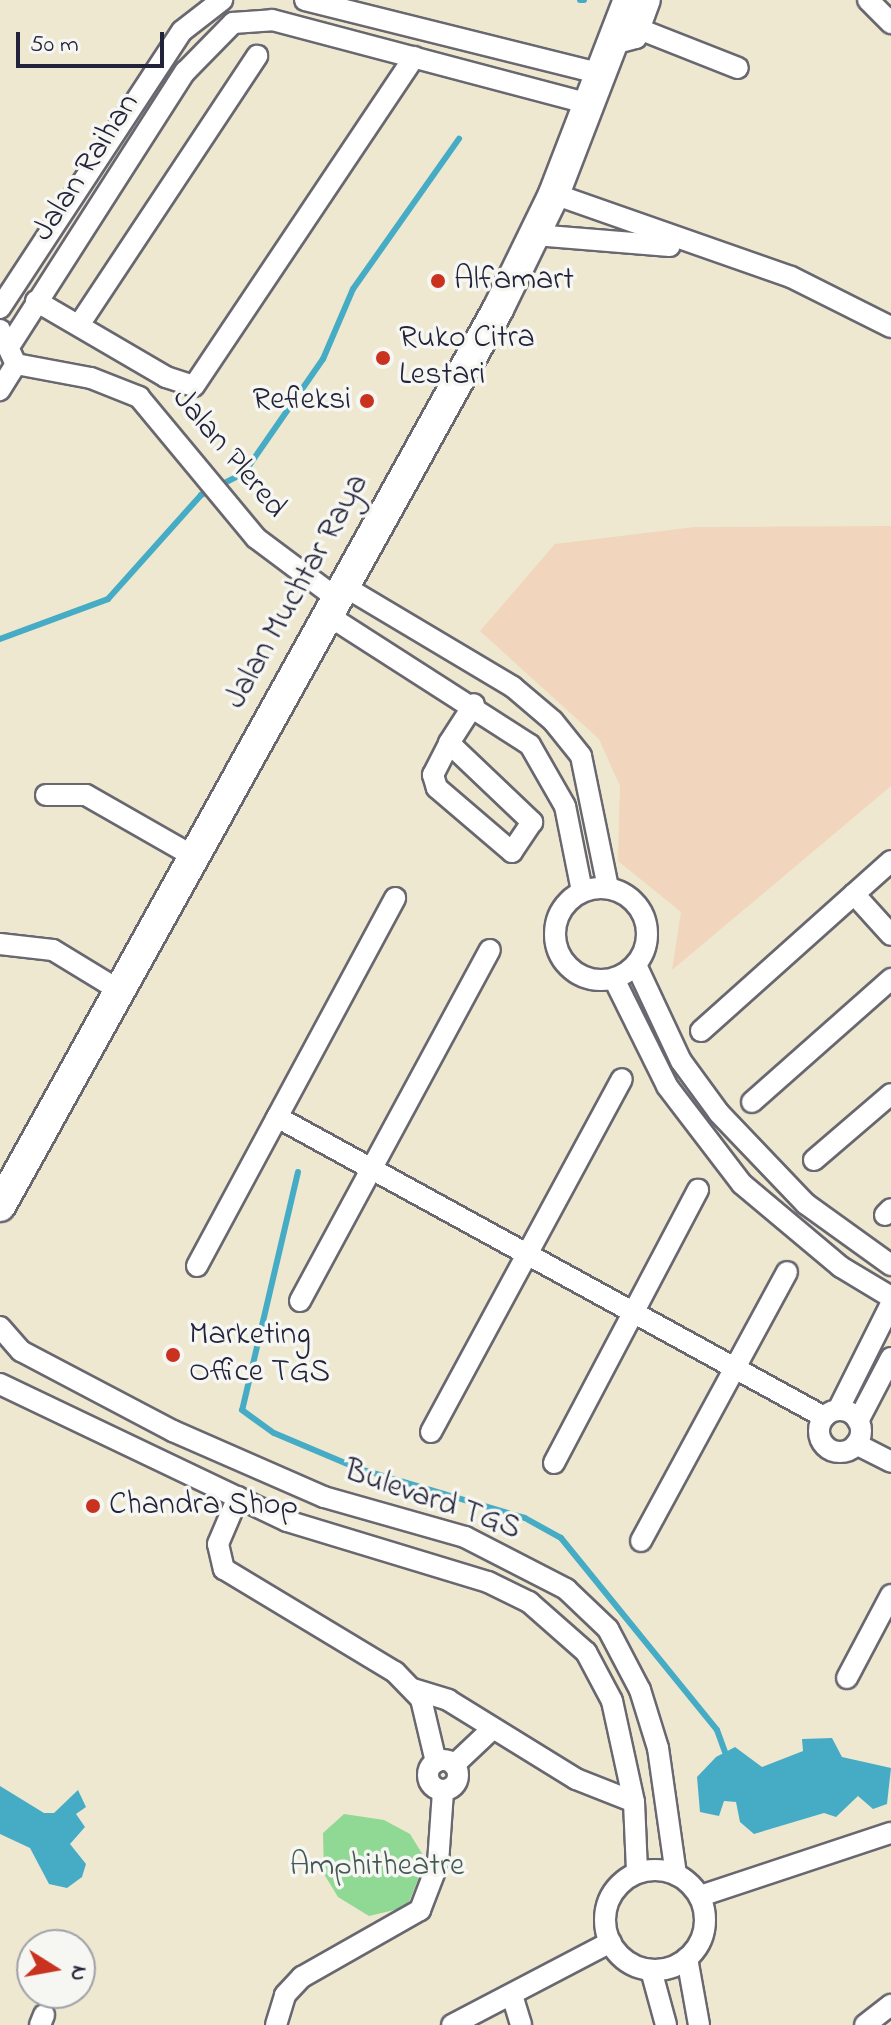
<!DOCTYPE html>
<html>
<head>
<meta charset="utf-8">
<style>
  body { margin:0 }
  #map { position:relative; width:891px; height:2025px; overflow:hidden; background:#eee8d1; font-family:"Indie Flower",sans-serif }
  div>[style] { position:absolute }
  .built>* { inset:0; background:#f1d5bc }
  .green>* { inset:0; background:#8fd995 }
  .water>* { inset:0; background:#46acc6 }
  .stream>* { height:6px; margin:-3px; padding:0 3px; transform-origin:3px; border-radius:3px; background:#46acc6 }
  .roads { filter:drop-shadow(2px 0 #696770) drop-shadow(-2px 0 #696770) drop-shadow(0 2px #696770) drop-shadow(0 -2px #696770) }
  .minor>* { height:20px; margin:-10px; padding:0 10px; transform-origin:10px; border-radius:10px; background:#fff }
  .minor>.ring { margin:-10px; padding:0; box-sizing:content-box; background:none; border:20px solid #fff; border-radius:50% }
  .highway>* { height:30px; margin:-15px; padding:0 15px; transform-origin:15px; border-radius:15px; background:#fff }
  .dots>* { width:22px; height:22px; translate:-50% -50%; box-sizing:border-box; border:4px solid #f6f6f2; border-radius:50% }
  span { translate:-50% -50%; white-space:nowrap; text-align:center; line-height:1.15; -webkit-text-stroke:7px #f6f6f2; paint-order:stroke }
  .street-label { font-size:32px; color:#22223b }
  .poi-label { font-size:32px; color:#22223b }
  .left { translate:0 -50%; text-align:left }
  .right { translate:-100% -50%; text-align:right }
  .park-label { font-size:32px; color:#435956 }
  .north { position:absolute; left:16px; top:1929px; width:80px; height:80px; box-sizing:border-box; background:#f6f6f2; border:2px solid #a1a1a9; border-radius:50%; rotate:101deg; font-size:22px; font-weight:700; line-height:32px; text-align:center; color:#22223b }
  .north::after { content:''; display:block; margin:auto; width:28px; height:36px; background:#c8321e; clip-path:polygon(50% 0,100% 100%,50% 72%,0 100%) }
  .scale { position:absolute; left:16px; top:32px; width:148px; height:36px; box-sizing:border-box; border:4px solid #22223b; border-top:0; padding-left:10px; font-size:24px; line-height:28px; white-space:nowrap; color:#22223b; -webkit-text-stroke:6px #f6f6f2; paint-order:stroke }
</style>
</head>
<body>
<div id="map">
  <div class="built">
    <div style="clip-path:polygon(891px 526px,891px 786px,672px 970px,681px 912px,618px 861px,620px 786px,599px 739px,480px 631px,555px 544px,695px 527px)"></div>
  </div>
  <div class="green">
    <div style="clip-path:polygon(344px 1814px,384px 1820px,410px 1834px,426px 1860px,407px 1907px,369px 1916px,338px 1897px,324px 1874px,323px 1833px)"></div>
  </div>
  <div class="water">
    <div style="clip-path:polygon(832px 1738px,842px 1757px,891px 1768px,887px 1804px,873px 1809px,858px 1796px,836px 1817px,824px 1813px,754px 1834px,740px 1822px,736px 1802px,724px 1801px,719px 1816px,700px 1812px,697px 1777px,716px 1757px,735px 1747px,762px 1767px,803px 1751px,802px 1739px)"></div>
    <div style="clip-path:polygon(0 1786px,44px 1813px,54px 1813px,78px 1790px,86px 1807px,76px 1814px,85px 1827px,70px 1844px,86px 1864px,82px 1877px,67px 1888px,49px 1884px,30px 1848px,0 1834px)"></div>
  </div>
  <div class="stream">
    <div style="left:580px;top:0;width:4px"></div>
    <div style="left:0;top:639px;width:115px;rotate:-20.3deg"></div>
    <div style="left:108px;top:599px;width:140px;rotate:-48.2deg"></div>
    <div style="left:201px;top:495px;width:48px;rotate:-27.1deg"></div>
    <div style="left:244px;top:473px;width:139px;rotate:-55.3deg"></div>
    <div style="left:323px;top:359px;width:76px;rotate:-66.8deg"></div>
    <div style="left:353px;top:289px;width:184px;rotate:-54.8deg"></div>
    <div style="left:298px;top:1172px;width:244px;rotate:103.2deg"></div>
    <div style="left:242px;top:1410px;width:39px;rotate:36deg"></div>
    <div style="left:274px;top:1433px;width:90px;rotate:22.9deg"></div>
    <div style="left:357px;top:1468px;width:175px;rotate:16.6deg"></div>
    <div style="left:525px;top:1518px;width:41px;rotate:29.1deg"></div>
    <div style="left:561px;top:1538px;width:247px;rotate:50.9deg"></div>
    <div style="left:717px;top:1730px;width:23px;rotate:70deg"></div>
  </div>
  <div class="roads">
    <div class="minor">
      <div style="left:305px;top:0;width:305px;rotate:14deg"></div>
      <div style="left:868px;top:0;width:33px;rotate:45deg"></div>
      <div style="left:639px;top:29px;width:106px;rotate:21.5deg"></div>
      <div style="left:613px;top:44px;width:24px;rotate:-15deg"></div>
      <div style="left:636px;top:38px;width:40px;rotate:-69.8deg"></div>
      <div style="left:554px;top:194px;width:251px;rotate:19.3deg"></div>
      <div style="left:791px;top:277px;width:112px;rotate:26.6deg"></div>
      <div style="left:535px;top:235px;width:135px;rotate:4.7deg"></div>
      <div style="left:36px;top:301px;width:151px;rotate:30.3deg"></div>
      <div style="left:166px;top:377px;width:29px;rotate:18deg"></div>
      <div style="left:194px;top:386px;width:396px;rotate:-56.2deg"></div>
      <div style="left:0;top:308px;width:331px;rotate:-56.7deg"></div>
      <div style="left:182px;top:31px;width:51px;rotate:-37.8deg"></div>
      <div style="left:79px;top:325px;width:323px;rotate:-56.5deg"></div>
      <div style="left:0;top:330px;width:38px;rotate:65deg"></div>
      <div style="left:16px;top:364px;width:31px;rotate:122deg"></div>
      <div style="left:12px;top:342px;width:321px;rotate:-57.4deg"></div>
      <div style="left:185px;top:72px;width:69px;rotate:-45.6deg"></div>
      <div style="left:233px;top:23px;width:39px;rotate:-4deg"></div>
      <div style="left:272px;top:20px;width:328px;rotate:14.8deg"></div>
      <div style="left:16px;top:364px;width:76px;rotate:10.6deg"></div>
      <div style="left:91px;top:378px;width:52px;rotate:21.6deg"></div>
      <div style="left:139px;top:397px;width:183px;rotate:50.3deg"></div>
      <div style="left:256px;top:538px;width:99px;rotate:36.8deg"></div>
      <div style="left:342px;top:585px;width:199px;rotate:30.8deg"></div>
      <div style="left:513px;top:687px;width:52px;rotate:40.4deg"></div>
      <div style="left:553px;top:721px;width:45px;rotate:51.3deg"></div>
      <div style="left:581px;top:756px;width:135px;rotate:78.4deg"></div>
      <div style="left:326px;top:614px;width:242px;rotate:32.7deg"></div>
      <div style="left:530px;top:745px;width:70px;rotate:60.2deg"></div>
      <div style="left:565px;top:806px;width:87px;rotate:78.7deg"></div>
      <div style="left:449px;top:743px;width:115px;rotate:43.6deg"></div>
      <div style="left:532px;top:822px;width:36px;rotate:124deg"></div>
      <div style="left:512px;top:852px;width:99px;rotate:-139.5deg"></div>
      <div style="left:437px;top:788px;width:14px;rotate:-107deg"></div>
      <div style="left:433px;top:775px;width:36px;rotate:-63deg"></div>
      <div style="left:449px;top:743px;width:46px;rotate:-57.3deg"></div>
      <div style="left:46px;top:795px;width:40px"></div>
      <div style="left:86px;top:795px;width:121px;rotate:29.7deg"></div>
      <div class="ring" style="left:555px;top:888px;width:72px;height:72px"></div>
      <div style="left:854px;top:894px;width:55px;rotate:47.9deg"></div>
      <div style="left:0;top:944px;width:53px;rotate:6.5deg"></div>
      <div style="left:53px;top:950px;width:75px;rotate:31.4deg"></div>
      <div style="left:636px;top:965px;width:106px;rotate:64.9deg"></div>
      <div style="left:681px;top:1061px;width:64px;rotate:53.8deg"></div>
      <div style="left:719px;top:1113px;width:126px;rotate:46.3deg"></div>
      <div style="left:806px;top:1204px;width:105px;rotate:35.7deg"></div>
      <div style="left:614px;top:979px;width:119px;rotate:63.6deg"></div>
      <div style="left:667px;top:1086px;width:123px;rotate:52.6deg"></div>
      <div style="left:742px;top:1184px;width:129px;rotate:40deg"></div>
      <div style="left:841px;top:1267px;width:58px;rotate:31deg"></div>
      <div style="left:701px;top:1031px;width:255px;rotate:-41.8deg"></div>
      <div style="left:752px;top:1102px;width:186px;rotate:-41.5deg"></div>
      <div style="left:277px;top:1117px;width:624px;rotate:28.74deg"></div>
      <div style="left:814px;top:1160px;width:101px;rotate:-40.6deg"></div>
      <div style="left:885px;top:1215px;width:8px;rotate:-45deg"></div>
      <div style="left:197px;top:1266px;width:418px;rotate:-61.7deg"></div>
      <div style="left:300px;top:1301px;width:399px;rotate:-61.6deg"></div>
      <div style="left:0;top:1327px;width:32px;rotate:49deg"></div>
      <div style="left:21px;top:1351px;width:172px;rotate:27.8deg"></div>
      <div style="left:173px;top:1431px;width:165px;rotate:23.6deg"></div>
      <div style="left:324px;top:1497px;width:147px;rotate:15.8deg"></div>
      <div style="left:465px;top:1537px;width:114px;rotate:27.2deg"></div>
      <div style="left:566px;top:1589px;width:58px;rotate:43.6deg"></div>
      <div style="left:608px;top:1629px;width:69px;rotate:62.3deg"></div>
      <div style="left:640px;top:1690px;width:61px;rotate:72.8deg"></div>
      <div style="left:658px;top:1748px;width:128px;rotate:81.9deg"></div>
      <div style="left:0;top:1384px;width:318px;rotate:25.5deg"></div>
      <div style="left:287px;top:1521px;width:210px;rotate:16.9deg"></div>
      <div style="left:488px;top:1582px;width:46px;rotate:26deg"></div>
      <div style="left:529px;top:1602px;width:76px;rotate:41.3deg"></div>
      <div style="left:586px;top:1652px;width:55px;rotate:62deg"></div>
      <div style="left:612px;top:1701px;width:103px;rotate:77.7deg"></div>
      <div style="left:634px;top:1802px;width:70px;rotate:87.5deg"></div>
      <div style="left:838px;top:1410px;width:119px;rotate:-63.4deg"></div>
      <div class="ring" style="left:819px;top:1410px;width:22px;height:22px"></div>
      <div style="left:858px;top:1421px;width:71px;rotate:-62.4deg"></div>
      <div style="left:431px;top:1432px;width:401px;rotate:-61.6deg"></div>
      <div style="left:856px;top:1444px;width:39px;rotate:27deg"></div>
      <div style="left:554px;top:1463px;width:309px;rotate:-62.2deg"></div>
      <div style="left:238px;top:1497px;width:51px;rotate:113.1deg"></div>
      <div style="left:218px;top:1544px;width:26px;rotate:77deg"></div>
      <div style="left:224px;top:1569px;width:200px;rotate:31.1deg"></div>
      <div style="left:395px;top:1672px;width:37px;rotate:46deg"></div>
      <div style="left:421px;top:1699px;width:65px;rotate:76.6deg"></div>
      <div style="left:641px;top:1541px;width:306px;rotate:-61.5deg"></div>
      <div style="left:847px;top:1678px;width:94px;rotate:-62.1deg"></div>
      <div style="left:413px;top:1689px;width:37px;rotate:17deg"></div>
      <div style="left:448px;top:1700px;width:150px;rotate:31.7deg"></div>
      <div style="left:576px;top:1779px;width:62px;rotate:21.6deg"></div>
      <div class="ring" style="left:428px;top:1760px;width:10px;height:10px"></div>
      <div style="left:454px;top:1765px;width:51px;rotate:-43.4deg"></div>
      <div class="ring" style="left:605px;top:1870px;width:80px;height:80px"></div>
      <div style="left:700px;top:1896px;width:201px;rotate:-18.3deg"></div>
      <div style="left:687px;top:1958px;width:68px;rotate:79.8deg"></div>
      <div style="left:651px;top:1970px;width:57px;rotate:74.7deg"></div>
      <div style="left:512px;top:1995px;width:31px;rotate:73deg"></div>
      <div style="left:40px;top:2025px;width:11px;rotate:-68deg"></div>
      <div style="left:276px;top:2025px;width:31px;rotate:-73deg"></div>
      <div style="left:285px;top:1995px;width:25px;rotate:-47deg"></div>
      <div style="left:302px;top:1977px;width:136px;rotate:-29.6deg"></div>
      <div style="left:420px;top:1910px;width:50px;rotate:-69deg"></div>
      <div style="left:438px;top:1863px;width:72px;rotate:-86deg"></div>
      <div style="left:452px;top:2025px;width:179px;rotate:-27.6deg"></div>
      <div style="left:865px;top:2025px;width:33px;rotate:-38deg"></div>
    </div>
    <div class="highway">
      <div style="left:0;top:1206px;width:1026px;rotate:-60.96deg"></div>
      <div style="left:498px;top:309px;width:128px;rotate:-64deg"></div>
      <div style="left:554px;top:194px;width:208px;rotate:-68.9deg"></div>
    </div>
  </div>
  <div class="dots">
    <div style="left:438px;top:281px;background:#c8321e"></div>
    <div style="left:383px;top:358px;background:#c8321e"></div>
    <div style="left:367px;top:401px;background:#c8321e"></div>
    <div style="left:173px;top:1355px;background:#c8321e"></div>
    <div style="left:93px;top:1506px;background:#c8321e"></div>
  </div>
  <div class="street-label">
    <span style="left:87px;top:168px;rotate:-57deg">Jalan Raihan</span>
    <span style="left:228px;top:454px;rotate:50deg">Jalan Plered</span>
    <span style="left:298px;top:592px;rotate:-61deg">Jalan Muchtar Raya</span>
    <span style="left:432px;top:1501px;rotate:19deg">Bulevard TGS</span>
  </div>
  <div class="poi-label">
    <span class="left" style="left:454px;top:281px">Alfamart</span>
    <span class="left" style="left:399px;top:358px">Ruko Citra<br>Lestari</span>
    <span class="right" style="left:351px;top:401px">Refleksi</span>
    <span class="left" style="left:189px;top:1355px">Marketing<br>Office TGS</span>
    <span class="left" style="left:109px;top:1506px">Chandra Shop</span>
  </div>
  <div class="park-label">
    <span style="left:377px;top:1867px">Amphitheatre</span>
  </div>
  <div class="north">N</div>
  <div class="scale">50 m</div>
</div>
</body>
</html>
